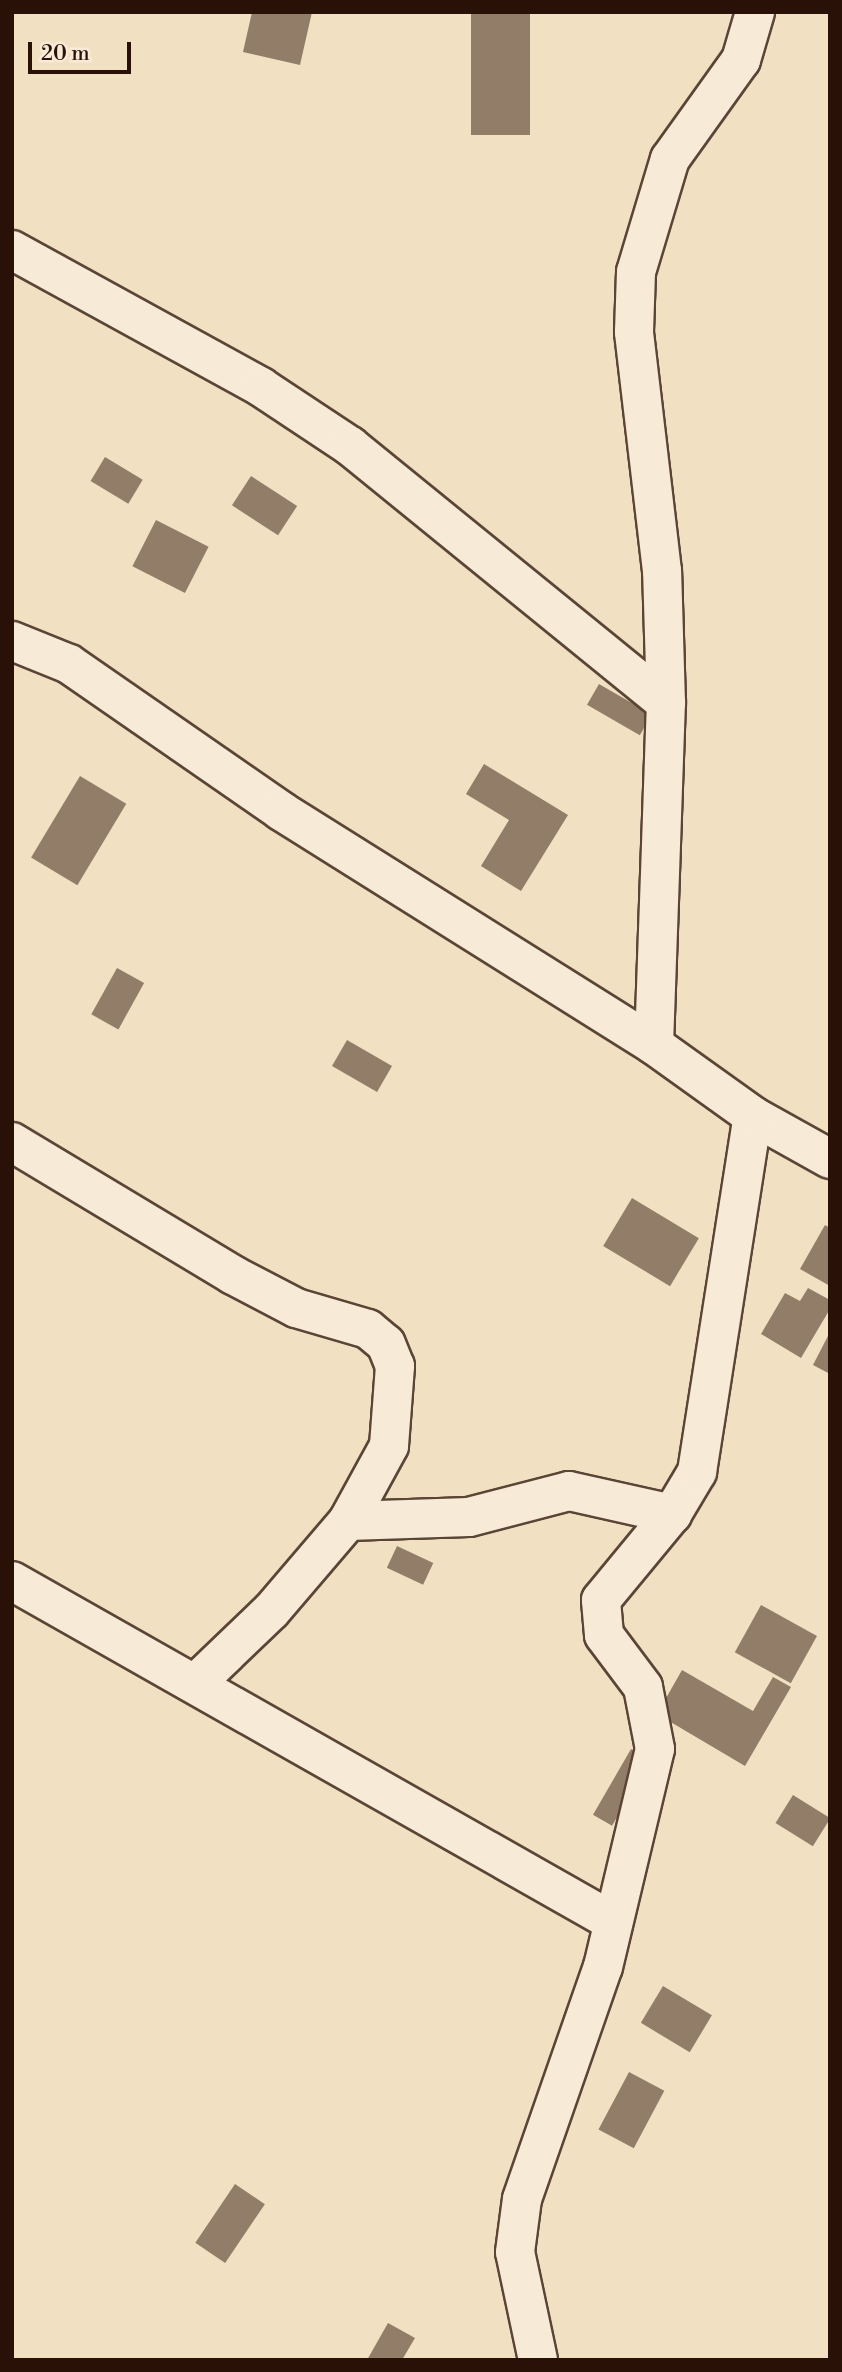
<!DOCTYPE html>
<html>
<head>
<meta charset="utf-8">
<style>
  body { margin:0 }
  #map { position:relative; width:842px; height:2372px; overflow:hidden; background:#f2e0c2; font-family:"Libre Bodoni",serif }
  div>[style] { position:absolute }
  .building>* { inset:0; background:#927d69; transform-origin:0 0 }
  .roads { filter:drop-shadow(2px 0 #5b4536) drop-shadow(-2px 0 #5b4536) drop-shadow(0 2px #5b4536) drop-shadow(0 -2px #5b4536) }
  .street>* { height:38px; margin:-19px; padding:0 19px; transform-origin:19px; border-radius:19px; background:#f7ebd7 }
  span { translate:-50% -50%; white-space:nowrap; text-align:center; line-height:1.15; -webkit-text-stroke:5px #f7ebd7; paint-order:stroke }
  .frame { position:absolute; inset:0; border:14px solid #291108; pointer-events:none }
  .scale { position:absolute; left:28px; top:42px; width:103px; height:32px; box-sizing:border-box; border:4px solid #291108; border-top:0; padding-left:9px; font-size:21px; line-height:24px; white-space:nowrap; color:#291108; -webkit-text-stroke:5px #f7ebd7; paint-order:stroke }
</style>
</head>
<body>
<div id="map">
  <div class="building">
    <div style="clip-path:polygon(252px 12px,312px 12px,300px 65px,243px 52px)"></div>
    <div style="left:471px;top:12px;width:59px;height:123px"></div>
    <div style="left:105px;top:457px;width:44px;height:28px;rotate:31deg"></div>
    <div style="left:251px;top:476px;width:55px;height:35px;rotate:33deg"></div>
    <div style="left:156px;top:520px;width:59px;height:52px;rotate:27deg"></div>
    <div style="left:599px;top:684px;width:61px;height:24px;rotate:30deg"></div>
    <div style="clip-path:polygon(484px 764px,568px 815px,521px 891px,481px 866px,509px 820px,466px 794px)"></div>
    <div style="left:80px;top:776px;width:54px;height:95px;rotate:31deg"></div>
    <div style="left:117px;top:968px;width:31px;height:53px;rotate:29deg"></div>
    <div style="left:347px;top:1040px;width:52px;height:30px;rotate:30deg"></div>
    <div style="left:632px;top:1198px;width:78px;height:56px;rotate:31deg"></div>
    <div style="clip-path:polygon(825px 1225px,830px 1228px,830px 1286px,800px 1269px)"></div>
    <div style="clip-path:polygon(808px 1288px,830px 1300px,830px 1309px,801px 1358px,761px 1334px,785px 1293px,800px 1301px)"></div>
    <div style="clip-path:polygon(830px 1332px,830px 1374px,813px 1365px)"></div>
    <div style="left:397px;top:1546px;width:40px;height:24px;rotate:25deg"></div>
    <div style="left:761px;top:1605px;width:64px;height:54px;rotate:29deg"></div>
    <div style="clip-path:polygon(682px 1670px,753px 1711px,773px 1677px,791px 1687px,745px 1766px,657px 1714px)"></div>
    <div style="left:631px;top:1749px;width:22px;height:76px;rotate:30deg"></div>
    <div style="left:793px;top:1795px;width:44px;height:33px;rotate:32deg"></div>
    <div style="left:663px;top:1986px;width:57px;height:43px;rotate:31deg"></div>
    <div style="left:629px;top:2072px;width:40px;height:65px;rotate:28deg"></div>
    <div style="left:235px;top:2184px;width:36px;height:71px;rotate:34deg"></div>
    <div style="clip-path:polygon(388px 2323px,415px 2338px,402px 2360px,367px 2360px)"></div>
  </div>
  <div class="roads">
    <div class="street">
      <div style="left:12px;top:250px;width:284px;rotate:28.8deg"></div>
      <div style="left:261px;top:387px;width:107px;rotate:33.5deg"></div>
      <div style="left:350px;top:446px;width:407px;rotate:39.1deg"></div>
      <div style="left:12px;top:641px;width:61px;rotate:22deg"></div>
      <div style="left:69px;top:664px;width:258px;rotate:34.7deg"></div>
      <div style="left:281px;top:811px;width:440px;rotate:32.1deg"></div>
      <div style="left:753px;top:1116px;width:88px;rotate:29.2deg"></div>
      <div style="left:12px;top:1142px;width:258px;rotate:31deg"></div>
      <div style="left:233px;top:1275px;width:71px;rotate:27.6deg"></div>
      <div style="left:296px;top:1308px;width:75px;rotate:16.3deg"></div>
      <div style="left:368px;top:1329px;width:23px;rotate:40deg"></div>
      <div style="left:386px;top:1344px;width:24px;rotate:68deg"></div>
      <div style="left:395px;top:1366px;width:80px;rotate:94.3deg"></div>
      <div style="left:389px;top:1446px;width:85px;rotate:118.7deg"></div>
      <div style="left:348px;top:1521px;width:118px;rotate:130.5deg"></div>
      <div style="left:271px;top:1611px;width:105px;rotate:136.2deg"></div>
      <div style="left:348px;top:1521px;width:121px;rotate:-1.9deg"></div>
      <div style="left:469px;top:1517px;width:103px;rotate:-14.6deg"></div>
      <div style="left:569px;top:1491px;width:106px;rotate:12.6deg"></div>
      <div style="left:12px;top:1581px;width:690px;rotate:29.54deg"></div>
      <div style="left:538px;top:2360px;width:110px;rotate:-102deg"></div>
      <div style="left:515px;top:2252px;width:53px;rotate:-82.5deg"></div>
      <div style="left:522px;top:2199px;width:246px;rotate:-70.8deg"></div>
      <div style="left:603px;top:1967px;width:224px;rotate:-76.6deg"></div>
      <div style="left:655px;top:1749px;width:63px;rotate:-101deg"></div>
      <div style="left:643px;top:1687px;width:65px;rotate:-126.9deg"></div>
      <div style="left:604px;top:1635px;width:35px;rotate:-95deg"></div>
      <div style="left:601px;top:1600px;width:112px;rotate:-50.5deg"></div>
      <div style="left:672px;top:1514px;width:49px;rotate:-59.2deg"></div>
      <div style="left:697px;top:1472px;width:360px;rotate:-81.1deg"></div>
      <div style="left:753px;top:1116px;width:122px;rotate:-144.4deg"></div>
      <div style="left:654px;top:1045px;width:342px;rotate:-88deg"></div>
      <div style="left:666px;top:703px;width:132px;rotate:-91.7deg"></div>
      <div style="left:662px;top:571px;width:241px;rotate:-96.7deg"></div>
      <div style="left:634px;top:332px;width:60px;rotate:-88.1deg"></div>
      <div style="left:636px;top:272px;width:118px;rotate:-73.3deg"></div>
      <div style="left:670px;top:159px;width:122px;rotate:-54.4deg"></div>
      <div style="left:741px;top:60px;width:50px;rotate:-73.7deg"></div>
    </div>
  </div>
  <div class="frame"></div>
  <div class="scale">20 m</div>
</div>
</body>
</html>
